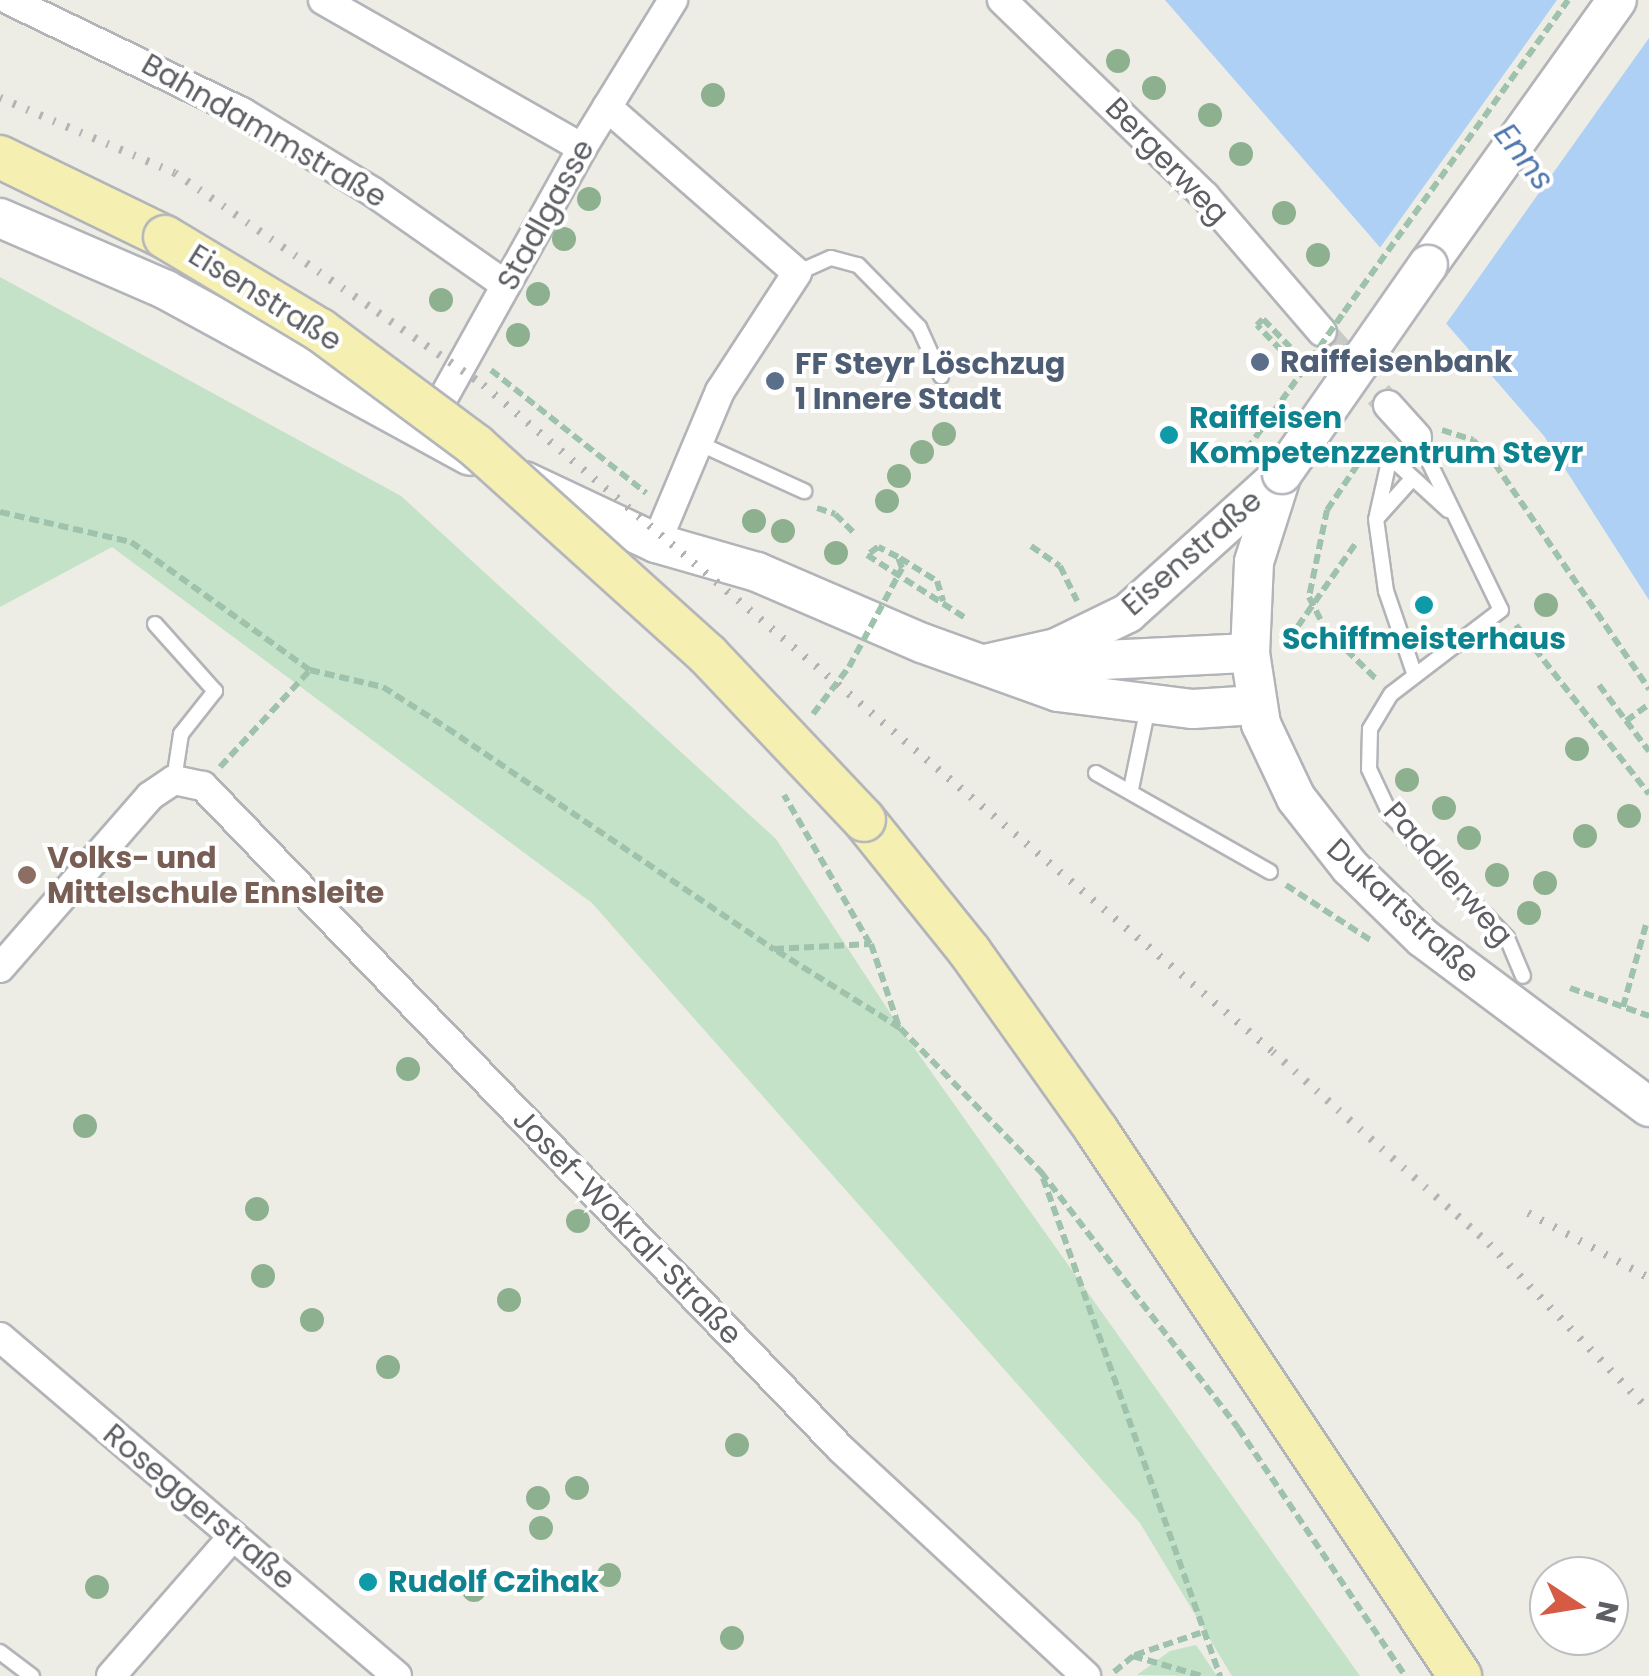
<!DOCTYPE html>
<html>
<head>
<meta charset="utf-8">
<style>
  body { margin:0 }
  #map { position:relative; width:1649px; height:1676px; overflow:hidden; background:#edece5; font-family:Poppins,sans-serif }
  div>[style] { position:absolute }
  .green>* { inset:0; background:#c4e2c7 }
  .water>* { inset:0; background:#aed0f5 }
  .pier>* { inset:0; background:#edece5 }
  .street-tunnel>* { height:28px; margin-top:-14px; transform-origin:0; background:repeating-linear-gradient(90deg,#c9c9c5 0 28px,transparent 0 42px) }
  .path>* { height:6px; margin-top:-3px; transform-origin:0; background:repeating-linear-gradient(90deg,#9ec2ab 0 10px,transparent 0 15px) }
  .roads { filter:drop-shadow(2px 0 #b2b4b8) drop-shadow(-2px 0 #b2b4b8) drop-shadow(0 2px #b2b4b8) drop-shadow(0 -2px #b2b4b8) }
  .lane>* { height:14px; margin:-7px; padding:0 7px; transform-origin:7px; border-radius:7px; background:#fff }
  .street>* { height:28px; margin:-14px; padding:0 14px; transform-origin:14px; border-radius:14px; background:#fff }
  .secondary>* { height:38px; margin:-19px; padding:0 19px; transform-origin:19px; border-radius:19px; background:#fff }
  .primary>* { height:42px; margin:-21px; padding:0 21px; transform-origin:21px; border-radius:21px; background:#f5f0b2 }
  .rail>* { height:8px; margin-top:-4px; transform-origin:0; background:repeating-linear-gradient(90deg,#b3b3b4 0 2.5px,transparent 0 14.5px) }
  .path-bridge>* { height:6px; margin-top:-3px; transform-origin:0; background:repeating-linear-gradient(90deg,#9ec2ab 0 10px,transparent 0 15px) }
  .bridges { filter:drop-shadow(2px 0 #b4b6bb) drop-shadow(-2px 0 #b4b6bb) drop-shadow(0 2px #b4b6bb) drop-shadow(0 -2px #b4b6bb) }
  .secondary-bridge>* { height:38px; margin:-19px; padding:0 19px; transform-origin:19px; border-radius:19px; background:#fff }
  .primary-bridge>* { height:42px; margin:-21px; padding:0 21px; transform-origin:21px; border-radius:21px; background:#f5f0b2 }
  .trees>* { width:24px; height:24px; margin:-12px; border-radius:50%; background:#8db18f }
  .dots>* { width:28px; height:28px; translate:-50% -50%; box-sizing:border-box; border:5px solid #fff; border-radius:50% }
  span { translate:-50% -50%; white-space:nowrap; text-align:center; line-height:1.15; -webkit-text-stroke:8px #fff; paint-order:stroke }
  .street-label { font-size:30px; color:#5d5f64 }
  .service-label { font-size:30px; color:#4e5e75; font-weight:700 }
  .left { translate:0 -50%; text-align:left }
  .culture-label { font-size:30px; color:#0d838f; font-weight:700 }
  .education-label { font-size:30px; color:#785e54; font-weight:700 }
  .water-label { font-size:32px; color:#5076ad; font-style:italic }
  .north { position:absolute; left:1529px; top:1556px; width:100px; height:100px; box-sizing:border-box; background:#fff; border:2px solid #bebfc1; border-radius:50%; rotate:102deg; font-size:28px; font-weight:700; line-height:40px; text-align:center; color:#5d5f64 }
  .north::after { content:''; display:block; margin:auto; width:35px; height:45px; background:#d55b44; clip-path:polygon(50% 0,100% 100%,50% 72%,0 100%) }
</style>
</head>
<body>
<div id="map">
  <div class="green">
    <div style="clip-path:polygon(0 277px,401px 496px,776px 839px,900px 1028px,1360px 1676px,1232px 1676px,1140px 1523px,592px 903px,112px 547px,0 607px)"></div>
    <div style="clip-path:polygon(1196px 1645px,1217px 1676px,1137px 1675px,1170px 1651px)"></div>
  </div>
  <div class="water">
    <div style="clip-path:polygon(1165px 0,1649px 0,1649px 600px,1544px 436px)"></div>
  </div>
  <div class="pier">
    <div style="clip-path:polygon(1557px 0,1649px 0,1649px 38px,1443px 328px,1377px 252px)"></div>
  </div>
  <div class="street-tunnel">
    <div style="left:1322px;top:332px;width:98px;rotate:47.9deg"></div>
  </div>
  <div class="path">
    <div style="left:1344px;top:312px;width:384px;rotate:-54.3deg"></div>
    <div style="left:491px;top:370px;width:198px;rotate:38.4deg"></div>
    <div style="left:1442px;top:430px;width:33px;rotate:18deg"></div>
    <div style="left:1473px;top:440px;width:33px;rotate:47deg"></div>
    <div style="left:1495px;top:464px;width:273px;rotate:55.6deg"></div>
    <div style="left:1366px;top:452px;width:70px;rotate:123.9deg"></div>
    <div style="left:1327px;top:510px;width:89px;rotate:101.7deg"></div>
    <div style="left:1309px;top:597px;width:36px;rotate:63deg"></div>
    <div style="left:1325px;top:629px;width:71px;rotate:44.4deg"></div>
    <div style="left:1238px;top:462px;width:110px;rotate:-54.6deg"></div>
    <div style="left:1302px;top:372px;width:65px;rotate:-133.8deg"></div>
    <div style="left:1257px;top:325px;width:8px;rotate:-45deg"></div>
    <div style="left:1263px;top:319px;width:39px;rotate:46deg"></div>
    <div style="left:817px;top:508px;width:19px;rotate:18deg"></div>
    <div style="left:835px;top:514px;width:30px;rotate:45deg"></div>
    <div style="left:0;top:512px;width:134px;rotate:12.9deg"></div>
    <div style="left:131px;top:542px;width:220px;rotate:35.6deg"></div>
    <div style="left:310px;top:670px;width:75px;rotate:13.1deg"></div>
    <div style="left:383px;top:687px;width:76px;rotate:32.6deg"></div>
    <div style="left:447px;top:728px;width:395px;rotate:34.1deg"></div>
    <div style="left:774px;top:949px;width:96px;rotate:-3deg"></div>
    <div style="left:870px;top:944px;width:172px;rotate:-120deg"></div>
    <div style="left:1031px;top:546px;width:35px;rotate:35deg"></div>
    <div style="left:1060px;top:566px;width:39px;rotate:64deg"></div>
    <div style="left:898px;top:557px;width:22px;rotate:-153deg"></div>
    <div style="left:878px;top:547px;width:14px;rotate:144deg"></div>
    <div style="left:867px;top:555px;width:119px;rotate:32.6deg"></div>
    <div style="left:900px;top:558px;width:44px;rotate:31.9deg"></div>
    <div style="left:937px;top:581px;width:21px;rotate:73deg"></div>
    <div style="left:1516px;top:625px;width:215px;rotate:51.8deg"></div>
    <div style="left:1289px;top:639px;width:117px;rotate:-55.1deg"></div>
    <div style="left:1599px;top:685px;width:83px;rotate:52.9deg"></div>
    <div style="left:813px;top:714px;width:59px;rotate:-52.5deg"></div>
    <div style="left:1626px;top:721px;width:29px;rotate:-36deg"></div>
    <div style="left:220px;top:767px;width:132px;rotate:-47.1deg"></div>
    <div style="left:1286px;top:885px;width:103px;rotate:33.1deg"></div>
    <div style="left:871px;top:944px;width:88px;rotate:71.4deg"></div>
    <div style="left:777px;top:951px;width:145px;rotate:32deg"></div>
    <div style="left:900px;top:1028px;width:202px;rotate:45.6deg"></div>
    <div style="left:1041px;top:1172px;width:323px;rotate:52.4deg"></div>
    <div style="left:1238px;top:1428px;width:299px;rotate:56deg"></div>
    <div style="left:1570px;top:988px;width:84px;rotate:19.5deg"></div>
    <div style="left:1623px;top:1007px;width:89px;rotate:-74.4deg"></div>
    <div style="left:1043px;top:1178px;width:529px;rotate:70.43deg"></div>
    <div style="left:1135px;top:1655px;width:69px;rotate:-18.7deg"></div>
    <div style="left:1114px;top:1672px;width:25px;rotate:-40deg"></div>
    <div style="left:1133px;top:1656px;width:72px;rotate:16.2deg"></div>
  </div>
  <div class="roads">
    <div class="lane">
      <div style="left:797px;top:273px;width:37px;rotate:-24deg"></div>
      <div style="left:831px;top:258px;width:28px;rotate:15deg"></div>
      <div style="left:858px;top:265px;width:87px;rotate:45.5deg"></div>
      <div style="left:919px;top:327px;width:54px;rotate:65.8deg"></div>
      <div style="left:1417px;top:437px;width:192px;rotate:64.1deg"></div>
      <div style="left:1501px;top:610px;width:138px;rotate:142.6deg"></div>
      <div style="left:1391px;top:694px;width:41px;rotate:121deg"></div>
      <div style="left:1370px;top:729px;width:40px;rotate:91.4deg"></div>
      <div style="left:1369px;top:769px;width:52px;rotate:64.9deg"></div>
      <div style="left:1391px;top:816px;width:168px;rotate:46.4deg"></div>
      <div style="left:1507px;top:938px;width:41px;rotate:67.2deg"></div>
      <div style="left:696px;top:442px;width:119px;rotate:24.4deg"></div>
      <div style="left:1390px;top:457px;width:79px;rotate:42.4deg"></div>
      <div style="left:1411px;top:480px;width:52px;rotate:131.9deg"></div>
      <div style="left:1376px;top:519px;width:73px;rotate:82.1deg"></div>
      <div style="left:1386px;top:591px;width:87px;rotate:71.1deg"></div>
      <div style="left:1377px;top:515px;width:59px;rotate:-77.4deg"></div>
      <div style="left:155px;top:624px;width:90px;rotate:48.2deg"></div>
      <div style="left:215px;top:691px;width:55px;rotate:128.3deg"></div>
      <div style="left:181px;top:734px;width:47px;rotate:98.7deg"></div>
      <div style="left:1096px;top:773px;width:200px;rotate:29.6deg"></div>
      <div style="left:1131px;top:789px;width:84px;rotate:-78.3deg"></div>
      <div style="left:0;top:1652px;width:40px;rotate:37deg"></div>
    </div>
    <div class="street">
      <div style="left:9px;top:0;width:259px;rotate:25.7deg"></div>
      <div style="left:242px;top:112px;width:153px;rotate:31.4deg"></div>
      <div style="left:373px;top:192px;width:162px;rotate:35deg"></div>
      <div style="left:323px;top:0;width:298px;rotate:29.7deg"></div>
      <div style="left:1002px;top:0;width:282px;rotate:44deg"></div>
      <div style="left:1205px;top:196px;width:179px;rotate:49.3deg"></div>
      <div style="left:607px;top:107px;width:252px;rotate:41.1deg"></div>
      <div style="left:797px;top:273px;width:141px;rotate:123.1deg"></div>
      <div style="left:720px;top:391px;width:165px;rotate:112.8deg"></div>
      <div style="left:1388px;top:405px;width:43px;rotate:47.8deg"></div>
      <div style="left:427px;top:427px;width:319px;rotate:-60.9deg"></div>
      <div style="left:582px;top:148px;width:174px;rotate:-58.4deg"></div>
      <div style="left:0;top:968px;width:228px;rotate:-48.9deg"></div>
      <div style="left:150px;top:796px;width:29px;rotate:-34deg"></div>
      <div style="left:174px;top:780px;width:30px;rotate:12deg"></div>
      <div style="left:203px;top:786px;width:920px;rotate:46.1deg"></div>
      <div style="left:841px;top:1449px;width:334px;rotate:42.8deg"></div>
      <div style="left:0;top:1337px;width:522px;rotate:40.49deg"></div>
      <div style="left:111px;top:1676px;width:186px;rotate:-48.9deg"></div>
    </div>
    <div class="secondary">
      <div style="left:0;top:218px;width:181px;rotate:23.4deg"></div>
      <div style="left:166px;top:290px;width:346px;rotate:28.6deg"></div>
      <div style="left:1428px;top:265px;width:325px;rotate:-54.5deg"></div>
      <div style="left:1282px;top:474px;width:92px;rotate:107.7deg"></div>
      <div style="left:1254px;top:562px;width:91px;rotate:92.5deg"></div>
      <div style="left:1250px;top:653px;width:72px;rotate:81.2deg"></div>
      <div style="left:1261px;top:724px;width:82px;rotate:64.7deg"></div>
      <div style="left:1296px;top:798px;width:88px;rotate:52deg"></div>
      <div style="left:1350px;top:867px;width:102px;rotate:44.2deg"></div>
      <div style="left:1423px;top:938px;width:282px;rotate:36.8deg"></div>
      <div style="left:524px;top:481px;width:146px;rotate:25.2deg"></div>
      <div style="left:656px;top:543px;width:105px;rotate:16deg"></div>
      <div style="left:757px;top:572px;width:180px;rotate:23.3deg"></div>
      <div style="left:922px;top:643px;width:145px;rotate:19.8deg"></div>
      <div style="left:1058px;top:692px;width:136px;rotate:7.2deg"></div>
      <div style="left:1193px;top:709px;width:63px;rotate:-3.6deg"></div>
      <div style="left:1043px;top:663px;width:207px;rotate:-2.8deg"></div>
      <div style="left:985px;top:664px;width:73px;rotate:-12.7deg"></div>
      <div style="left:1056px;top:648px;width:80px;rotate:-25.9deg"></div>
      <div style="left:1128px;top:613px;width:195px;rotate:-42.1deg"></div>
    </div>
    <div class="primary">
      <div style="left:0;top:157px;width:183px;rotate:25.9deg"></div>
      <div style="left:864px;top:820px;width:169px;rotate:51.2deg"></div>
      <div style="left:970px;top:952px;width:219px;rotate:54.6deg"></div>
      <div style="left:1097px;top:1131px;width:655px;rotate:56.33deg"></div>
    </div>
  </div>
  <div class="rail">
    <div style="left:0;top:98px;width:190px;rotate:23.2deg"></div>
    <div style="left:175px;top:173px;width:374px;rotate:34.5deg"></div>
    <div style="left:483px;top:385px;width:1034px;rotate:40.17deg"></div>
    <div style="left:1273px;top:1052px;width:289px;rotate:41.6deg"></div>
    <div style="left:1489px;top:1244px;width:231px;rotate:46.1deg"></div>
    <div style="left:1528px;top:1213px;width:137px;rotate:28.2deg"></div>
  </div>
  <div class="path-bridge">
    <div style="left:1302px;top:372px;width:73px;rotate:-55deg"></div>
    <div style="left:849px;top:667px;width:112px;rotate:-61.8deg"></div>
    <div style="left:902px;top:568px;width:12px;rotate:-110deg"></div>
  </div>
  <div class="bridges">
    <div class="secondary-bridge">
      <div style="left:1282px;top:474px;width:255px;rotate:-55.1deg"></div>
    </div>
    <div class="primary-bridge">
      <div style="left:165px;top:237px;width:181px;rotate:31deg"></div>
      <div style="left:320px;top:330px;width:194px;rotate:36.6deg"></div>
      <div style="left:476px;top:446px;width:312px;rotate:42deg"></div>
      <div style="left:708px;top:655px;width:227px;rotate:46.6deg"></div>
    </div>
  </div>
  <div class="trees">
    <div style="left:1118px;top:61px"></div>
    <div style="left:1154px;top:88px"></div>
    <div style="left:713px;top:95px"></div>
    <div style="left:1210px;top:115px"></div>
    <div style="left:1241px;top:154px"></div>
    <div style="left:589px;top:199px"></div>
    <div style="left:1284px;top:213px"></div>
    <div style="left:564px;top:239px"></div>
    <div style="left:1318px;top:255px"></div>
    <div style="left:538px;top:294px"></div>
    <div style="left:441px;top:300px"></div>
    <div style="left:518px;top:335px"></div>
    <div style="left:944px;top:434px"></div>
    <div style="left:922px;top:452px"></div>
    <div style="left:899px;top:476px"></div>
    <div style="left:887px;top:501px"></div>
    <div style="left:754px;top:521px"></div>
    <div style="left:783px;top:531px"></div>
    <div style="left:836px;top:553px"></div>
    <div style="left:1546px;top:605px"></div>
    <div style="left:1577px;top:749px"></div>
    <div style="left:1407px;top:780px"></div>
    <div style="left:1444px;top:808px"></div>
    <div style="left:1629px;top:816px"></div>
    <div style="left:1585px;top:836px"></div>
    <div style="left:1469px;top:838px"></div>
    <div style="left:1497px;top:875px"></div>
    <div style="left:1545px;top:883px"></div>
    <div style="left:1529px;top:913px"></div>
    <div style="left:408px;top:1069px"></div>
    <div style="left:85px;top:1126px"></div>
    <div style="left:257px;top:1209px"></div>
    <div style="left:578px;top:1221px"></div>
    <div style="left:263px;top:1276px"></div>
    <div style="left:509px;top:1300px"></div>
    <div style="left:312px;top:1320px"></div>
    <div style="left:388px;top:1367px"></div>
    <div style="left:737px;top:1445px"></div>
    <div style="left:577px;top:1488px"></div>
    <div style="left:538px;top:1498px"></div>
    <div style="left:541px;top:1528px"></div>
    <div style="left:609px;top:1575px"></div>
    <div style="left:97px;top:1587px"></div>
    <div style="left:474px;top:1590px"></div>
    <div style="left:732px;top:1638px"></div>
  </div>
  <div class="dots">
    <div style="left:1260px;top:362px;background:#5c6f8a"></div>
    <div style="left:775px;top:381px;background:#5c6f8a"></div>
    <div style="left:1169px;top:435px;background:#0f9aa8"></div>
    <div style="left:1424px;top:605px;background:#0f9aa8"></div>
    <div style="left:27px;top:875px;background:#8d6e63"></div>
    <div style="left:368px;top:1582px;background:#0f9aa8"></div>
  </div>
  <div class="street-label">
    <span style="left:264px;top:131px;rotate:30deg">Bahndammstraße</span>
    <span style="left:1167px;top:161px;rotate:46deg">Bergerweg</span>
    <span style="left:546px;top:215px;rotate:-61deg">Stadlgasse</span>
    <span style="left:265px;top:298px;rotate:32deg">Eisenstraße</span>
    <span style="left:1192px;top:553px;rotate:-41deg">Eisenstraße</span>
    <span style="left:1448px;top:874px;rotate:49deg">Paddlerweg</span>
    <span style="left:1403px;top:911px;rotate:43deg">Dukartstraße</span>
    <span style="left:627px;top:1227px;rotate:46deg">Josef-Wokral-Straße</span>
    <span style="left:199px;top:1507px;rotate:40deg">Roseggerstraße</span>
  </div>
  <div class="service-label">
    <span class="left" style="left:1280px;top:362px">Raiffeisenbank</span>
    <span class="left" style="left:795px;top:381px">FF Steyr Löschzug<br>1 Innere Stadt</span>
  </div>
  <div class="culture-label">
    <span class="left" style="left:1189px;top:435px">Raiffeisen<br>Kompetenzzentrum Steyr</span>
    <span style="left:1424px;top:639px">Schiffmeisterhaus</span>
    <span class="left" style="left:388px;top:1582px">Rudolf Czihak</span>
  </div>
  <div class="education-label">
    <span class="left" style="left:47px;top:875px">Volks- und<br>Mittelschule Ennsleite</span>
  </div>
  <div class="water-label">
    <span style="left:1524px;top:157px;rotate:52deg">Enns</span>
  </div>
  <div class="north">N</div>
</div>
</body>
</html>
